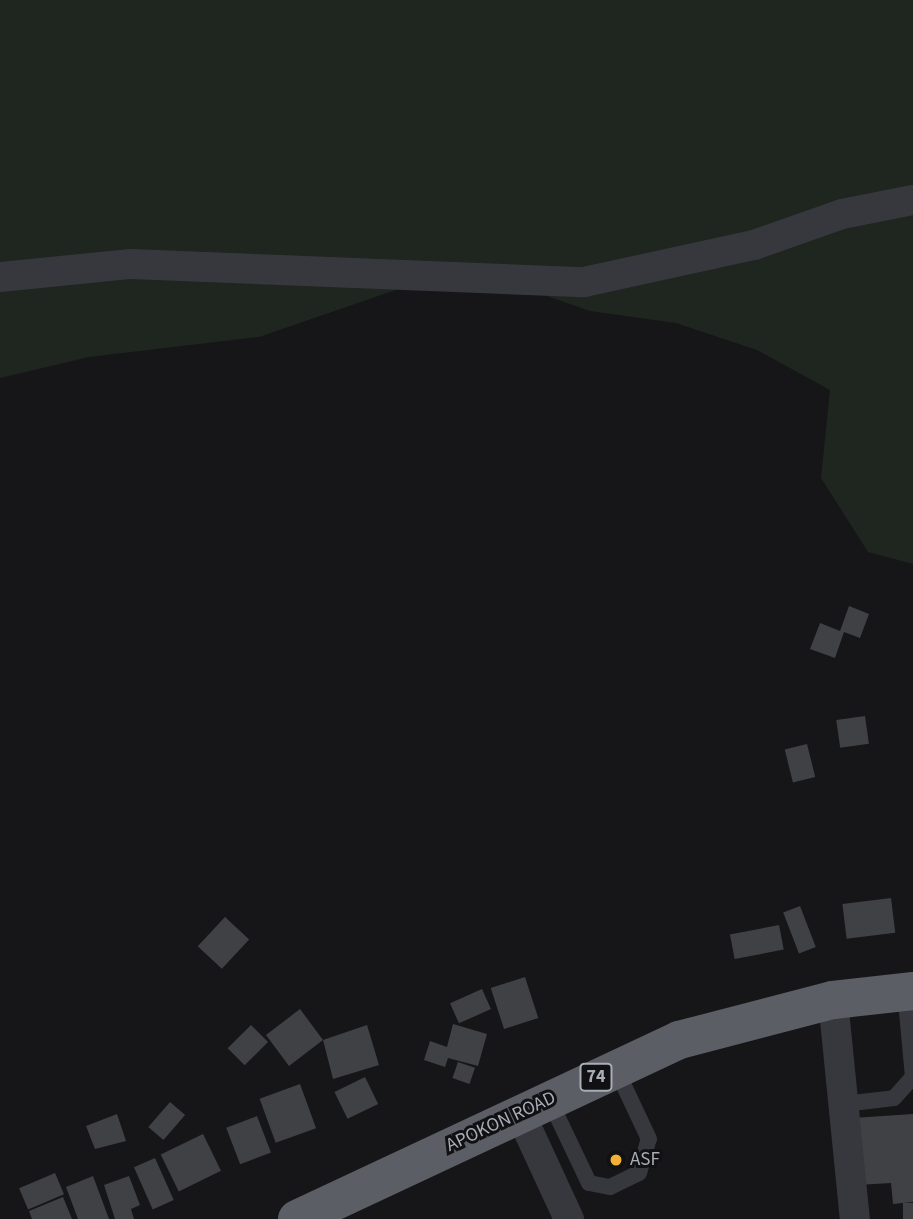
<!DOCTYPE html>
<html>
<head>
<meta charset="utf-8">
<style>
  body { margin:0 }
  #map { position:relative; width:913px; height:1219px; overflow:hidden; background:#161618; font-family:"Source Sans 3",sans-serif }
  div>[style] { position:absolute }
  .green>* { inset:0; background:#1e261f }
  .building>* { inset:0; background:#404145; transform-origin:0 0 }
  .service>* { height:16px; margin:-8px; padding:0 8px; transform-origin:8px; border-radius:8px; background:#37383d }
  .minor>* { height:30px; margin:-15px; padding:0 15px; transform-origin:15px; border-radius:15px; background:#37383d }
  .trunk>* { height:38px; margin:-19px; padding:0 19px; transform-origin:19px; border-radius:19px; background:#5b5e65 }
  .dots>* { width:19px; height:19px; translate:-50% -50%; box-sizing:border-box; border:4px solid #111113; border-radius:50% }
  span { translate:-50% -50%; white-space:nowrap; text-align:center; line-height:1.15; -webkit-text-stroke:6px #111113; paint-order:stroke }
  .shield-label span { padding:2px 5px; background:#111113; border:2px solid; border-radius:5px; -webkit-text-stroke-width:0 }
  .shield-label { font-size:18px; color:#a8adb8; font-weight:700 }
  .street-label { font-size:19px; color:#a8adb8 }
  .poi-label { font-size:19px; color:#a8adb8 }
  .left { translate:0 -50%; text-align:left }
</style>
</head>
<body>
<div id="map">
  <div class="green">
    <div style="clip-path:polygon(0 0,913px 0,913px 564px,868px 552px,821px 478px,830px 390px,757px 350px,676px 323px,590px 311px,504px 281px,419px 282px,259px 337px,89px 357px,0 378px)"></div>
  </div>
  <div class="building">
    <div style="clip-path:polygon(849px 606px,869px 614px,860px 638px,844px 632px,835px 658px,810px 649px,820px 623px,840px 631px)"></div>
    <div style="left:865px;top:716px;width:28px;height:29px;rotate:82deg"></div>
    <div style="left:807px;top:744px;width:34px;height:23px;rotate:76deg"></div>
    <div style="left:891px;top:898px;width:35px;height:49px;rotate:83deg"></div>
    <div style="left:800px;top:906px;width:44px;height:18px;rotate:69deg"></div>
    <div style="left:225px;top:917px;width:33px;height:40px;rotate:43deg"></div>
    <div style="left:779px;top:925px;width:25px;height:50px;rotate:79deg"></div>
    <div style="left:525px;top:977px;width:43px;height:36px;rotate:72deg"></div>
    <div style="left:482px;top:989px;width:22px;height:35px;rotate:66deg"></div>
    <div style="clip-path:polygon(300px 1009px,323px 1040px,367px 1025px,379px 1065px,333px 1079px,323px 1040px,289px 1066px,266px 1035px)"></div>
    <div style="clip-path:polygon(453px 1024px,487px 1034px,478px 1066px,448px 1058px,445px 1067px,424px 1060px,430px 1041px,447px 1047px)"></div>
    <div style="left:251px;top:1025px;width:24px;height:33px;rotate:45deg"></div>
    <div style="left:458px;top:1062px;width:18px;height:17px;rotate:19deg"></div>
    <div style="left:365px;top:1077px;width:30px;height:34px;rotate:64deg"></div>
    <div style="left:300px;top:1084px;width:47px;height:43px;rotate:70deg"></div>
    <div style="left:170px;top:1102px;width:20px;height:33px;rotate:41deg"></div>
    <div style="clip-path:polygon(117px 1114px,126px 1141px,95px 1149px,86px 1126px)"></div>
    <div style="clip-path:polygon(913px 1114px,913px 1202px,893px 1204px,891px 1183px,857px 1185px,853px 1118px)"></div>
    <div style="left:257px;top:1116px;width:39px;height:33px;rotate:69deg"></div>
    <div style="left:203px;top:1134px;width:41px;height:47px;rotate:64deg"></div>
    <div style="left:155px;top:1158px;width:46px;height:23px;rotate:66deg"></div>
    <div style="left:55px;top:1173px;width:23px;height:39px;rotate:67deg"></div>
    <div style="clip-path:polygon(93px 1176px,109px 1219px,78px 1219px,66px 1187px)"></div>
    <div style="clip-path:polygon(129px 1176px,140px 1205px,131px 1209px,134px 1219px,115px 1219px,104px 1185px)"></div>
    <div style="clip-path:polygon(63px 1197px,72px 1219px,32px 1219px,29px 1211px)"></div>
    <div style="left:903px;top:1203px;width:10px;height:16px"></div>
  </div>
  <div class="service">
    <div style="left:549px;top:1099px;width:93px;rotate:64.5deg"></div>
    <div style="left:589px;top:1183px;width:21px;rotate:11deg"></div>
    <div style="left:610px;top:1187px;width:32px;rotate:-26deg"></div>
    <div style="left:639px;top:1173px;width:35px;rotate:-74deg"></div>
    <div style="left:649px;top:1139px;width:77px;rotate:-115.2deg"></div>
    <div style="left:844px;top:1104px;width:50px;rotate:-6.8deg"></div>
    <div style="left:894px;top:1098px;width:28px;rotate:-48deg"></div>
    <div style="left:913px;top:1077px;width:86px;rotate:-95.3deg"></div>
  </div>
  <div class="minor">
    <div style="left:0;top:277px;width:132px;rotate:-5.7deg"></div>
    <div style="left:131px;top:264px;width:453px;rotate:2.3deg"></div>
    <div style="left:584px;top:282px;width:174px;rotate:-12.3deg"></div>
    <div style="left:754px;top:245px;width:93px;rotate:-19.4deg"></div>
    <div style="left:842px;top:214px;width:72px;rotate:-11.2deg"></div>
    <div style="left:833px;top:1000px;width:220px;rotate:84.3deg"></div>
    <div style="left:520px;top:1113px;width:117px;rotate:65.2deg"></div>
  </div>
  <div class="trunk">
    <div style="left:297px;top:1219px;width:422px;rotate:-25.1deg"></div>
    <div style="left:679px;top:1040px;width:159px;rotate:-14.6deg"></div>
    <div style="left:833px;top:1000px;width:81px;rotate:-6.4deg"></div>
  </div>
  <div class="dots">
    <div style="left:616px;top:1160px;background:#f2b134"></div>
  </div>
  <div class="shield-label">
    <span style="left:596px;top:1077px">74</span>
  </div>
  <div class="street-label">
    <span style="left:501px;top:1122px;rotate:-25deg">APOKON ROAD</span>
  </div>
  <div class="poi-label">
    <span class="left" style="left:630px;top:1160px">ASF</span>
  </div>
</div>
</body>
</html>
